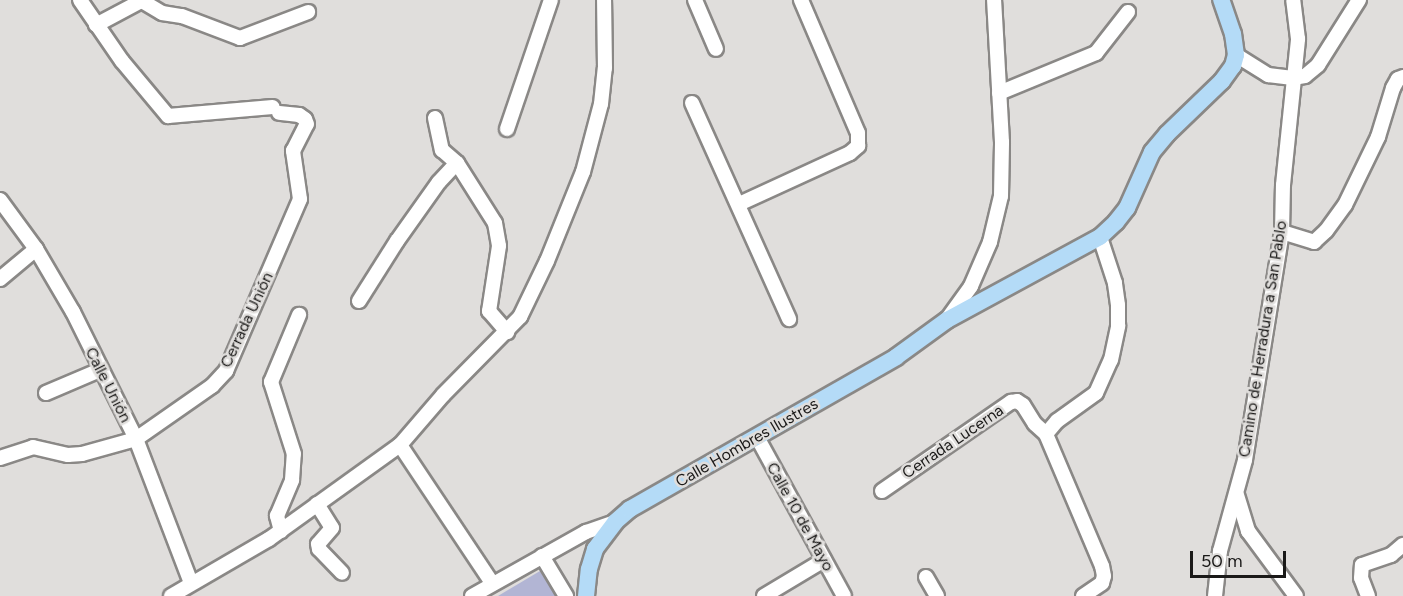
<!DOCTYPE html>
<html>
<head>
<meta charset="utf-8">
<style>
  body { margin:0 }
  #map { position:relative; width:1403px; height:596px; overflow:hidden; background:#e0dedc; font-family:Figtree,sans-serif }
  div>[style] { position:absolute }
  .building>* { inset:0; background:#b2b5d4 }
  .roads { filter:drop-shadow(2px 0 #8a8886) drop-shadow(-2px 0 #8a8886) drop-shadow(0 2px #8a8886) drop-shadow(0 -2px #8a8886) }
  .minor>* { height:14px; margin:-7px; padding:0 7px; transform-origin:7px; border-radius:7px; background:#fff }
  .major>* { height:16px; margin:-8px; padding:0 8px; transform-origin:8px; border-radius:8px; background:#b4dbf7 }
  span { translate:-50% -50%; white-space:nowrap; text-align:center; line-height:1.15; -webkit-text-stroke:5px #e0dedc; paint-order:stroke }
  .street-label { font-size:16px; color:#1a1918 }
  .scale { position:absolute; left:1190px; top:551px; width:96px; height:27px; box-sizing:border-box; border:3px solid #1a1918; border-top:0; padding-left:8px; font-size:18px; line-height:21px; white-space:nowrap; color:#1a1918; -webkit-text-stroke:4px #e0dedc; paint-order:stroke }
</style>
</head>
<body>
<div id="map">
  <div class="building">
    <div style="clip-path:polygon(540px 571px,556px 596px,498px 596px)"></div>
  </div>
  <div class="roads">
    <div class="minor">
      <div style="left:80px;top:0;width:74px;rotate:55.5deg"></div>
      <div style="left:122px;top:61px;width:72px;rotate:50.1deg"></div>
      <div style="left:168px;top:116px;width:105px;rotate:-4.9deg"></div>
      <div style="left:695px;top:0;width:53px;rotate:66.8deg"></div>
      <div style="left:142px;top:1px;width:23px;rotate:31deg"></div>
      <div style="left:162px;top:13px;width:20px;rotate:9deg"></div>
      <div style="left:182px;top:16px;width:62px;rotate:20.8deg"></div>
      <div style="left:240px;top:38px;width:73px;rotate:-20.9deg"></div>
      <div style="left:96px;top:25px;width:53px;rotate:-28deg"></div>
      <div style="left:1236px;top:55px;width:38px;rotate:32deg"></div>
      <div style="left:1268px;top:75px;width:25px;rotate:7deg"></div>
      <div style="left:1293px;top:78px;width:12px;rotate:-9deg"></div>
      <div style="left:1305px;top:76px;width:17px;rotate:-40deg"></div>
      <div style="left:1318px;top:65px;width:77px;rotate:-57.8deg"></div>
      <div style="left:999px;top:93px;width:105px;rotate:-22.4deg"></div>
      <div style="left:1096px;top:53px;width:52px;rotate:-52deg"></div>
      <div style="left:692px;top:103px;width:237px;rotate:65.8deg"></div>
      <div style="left:435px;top:118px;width:33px;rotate:78deg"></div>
      <div style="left:442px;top:150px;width:20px;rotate:41deg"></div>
      <div style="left:457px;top:163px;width:71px;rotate:57.7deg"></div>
      <div style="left:495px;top:223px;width:23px;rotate:80deg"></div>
      <div style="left:499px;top:246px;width:66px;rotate:98.7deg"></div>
      <div style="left:489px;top:311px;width:28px;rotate:49deg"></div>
      <div style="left:507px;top:129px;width:136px;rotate:-71.2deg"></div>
      <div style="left:0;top:200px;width:61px;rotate:53.7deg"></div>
      <div style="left:36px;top:249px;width:73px;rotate:59.6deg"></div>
      <div style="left:73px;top:312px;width:142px;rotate:63.6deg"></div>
      <div style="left:136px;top:439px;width:154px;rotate:69.1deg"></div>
      <div style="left:739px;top:204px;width:122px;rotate:-24.7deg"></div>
      <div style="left:850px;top:153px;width:11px;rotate:-41deg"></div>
      <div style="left:858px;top:146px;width:13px;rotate:-90deg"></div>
      <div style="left:858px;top:133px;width:145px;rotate:-113.2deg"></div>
      <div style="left:1282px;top:232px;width:34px;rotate:17deg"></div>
      <div style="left:1314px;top:242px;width:16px;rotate:-43deg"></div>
      <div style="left:1326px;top:231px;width:32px;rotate:-54deg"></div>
      <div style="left:1345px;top:205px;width:76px;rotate:-64.1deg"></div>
      <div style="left:1378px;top:137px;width:51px;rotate:-73deg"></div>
      <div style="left:1393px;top:88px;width:10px;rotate:-61deg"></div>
      <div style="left:1398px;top:79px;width:5px;rotate:-22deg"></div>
      <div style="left:0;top:279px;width:47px;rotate:-39.8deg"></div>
      <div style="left:359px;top:301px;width:71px;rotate:-57.7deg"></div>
      <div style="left:397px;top:241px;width:72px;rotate:-54.6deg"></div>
      <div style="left:439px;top:182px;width:26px;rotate:-47deg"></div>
      <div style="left:948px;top:318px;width:39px;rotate:-54deg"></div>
      <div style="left:971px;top:286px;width:48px;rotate:-66.6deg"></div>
      <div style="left:990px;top:242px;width:47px;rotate:-76.6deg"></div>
      <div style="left:1001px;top:196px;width:54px;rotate:-88.9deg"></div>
      <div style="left:1002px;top:142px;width:142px;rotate:-93.2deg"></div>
      <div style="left:46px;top:393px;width:59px;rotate:-23.1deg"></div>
      <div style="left:757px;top:437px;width:181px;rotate:61.3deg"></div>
      <div style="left:400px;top:445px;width:166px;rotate:56.3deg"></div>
      <div style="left:0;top:458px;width:35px;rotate:-18deg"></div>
      <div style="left:33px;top:447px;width:36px;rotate:13deg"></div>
      <div style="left:68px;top:455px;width:14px;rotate:-4deg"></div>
      <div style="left:82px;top:454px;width:56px;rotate:-15.5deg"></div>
      <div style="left:136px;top:439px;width:93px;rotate:-34.9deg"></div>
      <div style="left:212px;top:386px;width:21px;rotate:-47deg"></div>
      <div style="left:226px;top:371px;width:187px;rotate:-66.7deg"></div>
      <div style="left:300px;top:199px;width:49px;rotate:-98.3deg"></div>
      <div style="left:293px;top:151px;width:30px;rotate:-63deg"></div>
      <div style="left:307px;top:124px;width:5px;rotate:-112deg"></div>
      <div style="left:305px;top:119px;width:7px;rotate:-146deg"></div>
      <div style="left:299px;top:115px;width:20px;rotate:-174deg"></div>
      <div style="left:882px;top:491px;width:157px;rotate:-34.6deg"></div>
      <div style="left:1011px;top:402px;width:6px;rotate:-9deg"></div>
      <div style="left:1017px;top:401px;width:7px;rotate:34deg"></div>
      <div style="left:1023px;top:405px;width:22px;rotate:58deg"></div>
      <div style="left:1035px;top:424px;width:15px;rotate:42deg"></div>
      <div style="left:1237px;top:495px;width:38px;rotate:73deg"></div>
      <div style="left:1248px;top:531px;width:81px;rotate:53.6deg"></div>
      <div style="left:317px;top:504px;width:28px;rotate:58deg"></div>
      <div style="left:332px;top:528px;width:21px;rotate:131deg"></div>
      <div style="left:318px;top:544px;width:5px;rotate:79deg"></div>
      <div style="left:319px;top:549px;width:33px;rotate:46deg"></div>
      <div style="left:281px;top:531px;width:16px;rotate:-105deg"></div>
      <div style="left:277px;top:516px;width:39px;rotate:-67deg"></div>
      <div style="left:292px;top:480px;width:26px;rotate:-86deg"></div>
      <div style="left:294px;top:454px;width:76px;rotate:-107.7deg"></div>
      <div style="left:271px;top:382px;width:73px;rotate:-67.3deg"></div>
      <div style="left:542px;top:556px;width:47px;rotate:59deg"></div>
      <div style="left:926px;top:577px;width:22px;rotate:60deg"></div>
      <div style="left:171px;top:596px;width:113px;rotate:-30.2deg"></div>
      <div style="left:269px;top:539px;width:161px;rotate:-35.7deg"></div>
      <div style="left:400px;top:445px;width:66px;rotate:-49.3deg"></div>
      <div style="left:443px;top:395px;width:110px;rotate:-45.4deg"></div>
      <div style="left:520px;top:317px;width:62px;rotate:-64.3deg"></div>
      <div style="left:547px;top:261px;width:96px;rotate:-68deg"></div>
      <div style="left:583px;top:172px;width:70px;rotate:-75.2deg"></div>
      <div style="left:601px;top:104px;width:36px;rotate:-84deg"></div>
      <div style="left:605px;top:68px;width:68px;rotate:-90.8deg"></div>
      <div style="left:472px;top:596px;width:131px;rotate:-29.3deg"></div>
      <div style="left:586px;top:532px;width:31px;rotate:-19deg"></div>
      <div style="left:764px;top:596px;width:70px;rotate:-31deg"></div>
      <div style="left:1083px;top:596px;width:23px;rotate:-34deg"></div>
      <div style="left:1102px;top:583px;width:7px;rotate:-74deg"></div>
      <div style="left:1104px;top:576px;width:10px;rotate:-101deg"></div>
      <div style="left:1102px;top:566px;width:143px;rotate:-113deg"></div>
      <div style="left:1046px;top:434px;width:17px;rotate:-50deg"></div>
      <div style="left:1057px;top:421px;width:48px;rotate:-35.7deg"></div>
      <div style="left:1096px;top:393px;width:36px;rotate:-66deg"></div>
      <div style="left:1111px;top:360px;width:35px;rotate:-78deg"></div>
      <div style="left:1118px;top:326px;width:21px;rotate:-90deg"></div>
      <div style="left:1118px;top:305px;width:22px;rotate:-98deg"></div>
      <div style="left:1115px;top:283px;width:48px;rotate:-108.1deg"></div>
      <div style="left:1215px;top:596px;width:45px;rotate:-83.7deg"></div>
      <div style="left:1220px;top:551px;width:94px;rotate:-74.6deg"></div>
      <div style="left:1245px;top:460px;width:231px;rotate:-80.8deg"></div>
      <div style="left:1282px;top:232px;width:47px;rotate:-88.8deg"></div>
      <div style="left:1283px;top:185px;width:147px;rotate:-84.1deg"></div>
      <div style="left:1298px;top:39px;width:39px;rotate:-97deg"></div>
      <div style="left:1368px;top:596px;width:19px;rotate:-111deg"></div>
      <div style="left:1361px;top:578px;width:13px;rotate:-86deg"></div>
      <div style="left:1362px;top:565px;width:31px;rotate:-19deg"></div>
      <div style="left:1391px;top:555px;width:16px;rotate:-40deg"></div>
    </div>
    <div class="major">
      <div style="left:586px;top:596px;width:27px;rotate:-84deg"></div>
      <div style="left:589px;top:569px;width:21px;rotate:-73deg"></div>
      <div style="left:595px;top:549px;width:34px;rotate:-53deg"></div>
      <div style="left:615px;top:522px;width:20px;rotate:-41deg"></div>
      <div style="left:630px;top:509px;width:306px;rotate:-29.7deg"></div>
      <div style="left:896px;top:357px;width:63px;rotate:-36deg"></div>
      <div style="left:947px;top:320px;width:174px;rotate:-28.5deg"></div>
      <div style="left:1100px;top:237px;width:22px;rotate:-43deg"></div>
      <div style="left:1116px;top:222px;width:18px;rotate:-52deg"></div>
      <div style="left:1127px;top:208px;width:61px;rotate:-65.9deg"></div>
      <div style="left:1152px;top:152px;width:23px;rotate:-50deg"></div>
      <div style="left:1167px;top:134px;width:76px;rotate:-43.9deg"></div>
      <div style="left:1222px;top:81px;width:19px;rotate:-54deg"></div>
      <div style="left:1233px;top:66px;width:11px;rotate:-75deg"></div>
      <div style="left:1236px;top:55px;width:21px;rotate:-98deg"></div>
      <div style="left:1233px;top:34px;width:36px;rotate:-109deg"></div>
    </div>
  </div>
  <div class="street-label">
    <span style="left:247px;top:320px;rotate:-65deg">Cerrada Unión</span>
    <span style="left:1263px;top:339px;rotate:-81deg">Camino de Herradura a San Pablo</span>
    <span style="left:108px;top:385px;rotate:63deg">Calle Unión</span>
    <span style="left:953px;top:442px;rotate:-34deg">Cerrada Lucerna</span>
    <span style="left:747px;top:443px;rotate:-30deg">Calle Hombres Ilustres</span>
    <span style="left:800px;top:517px;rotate:61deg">Calle 10 de Mayo</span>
  </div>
  <div class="scale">50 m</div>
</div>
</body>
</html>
